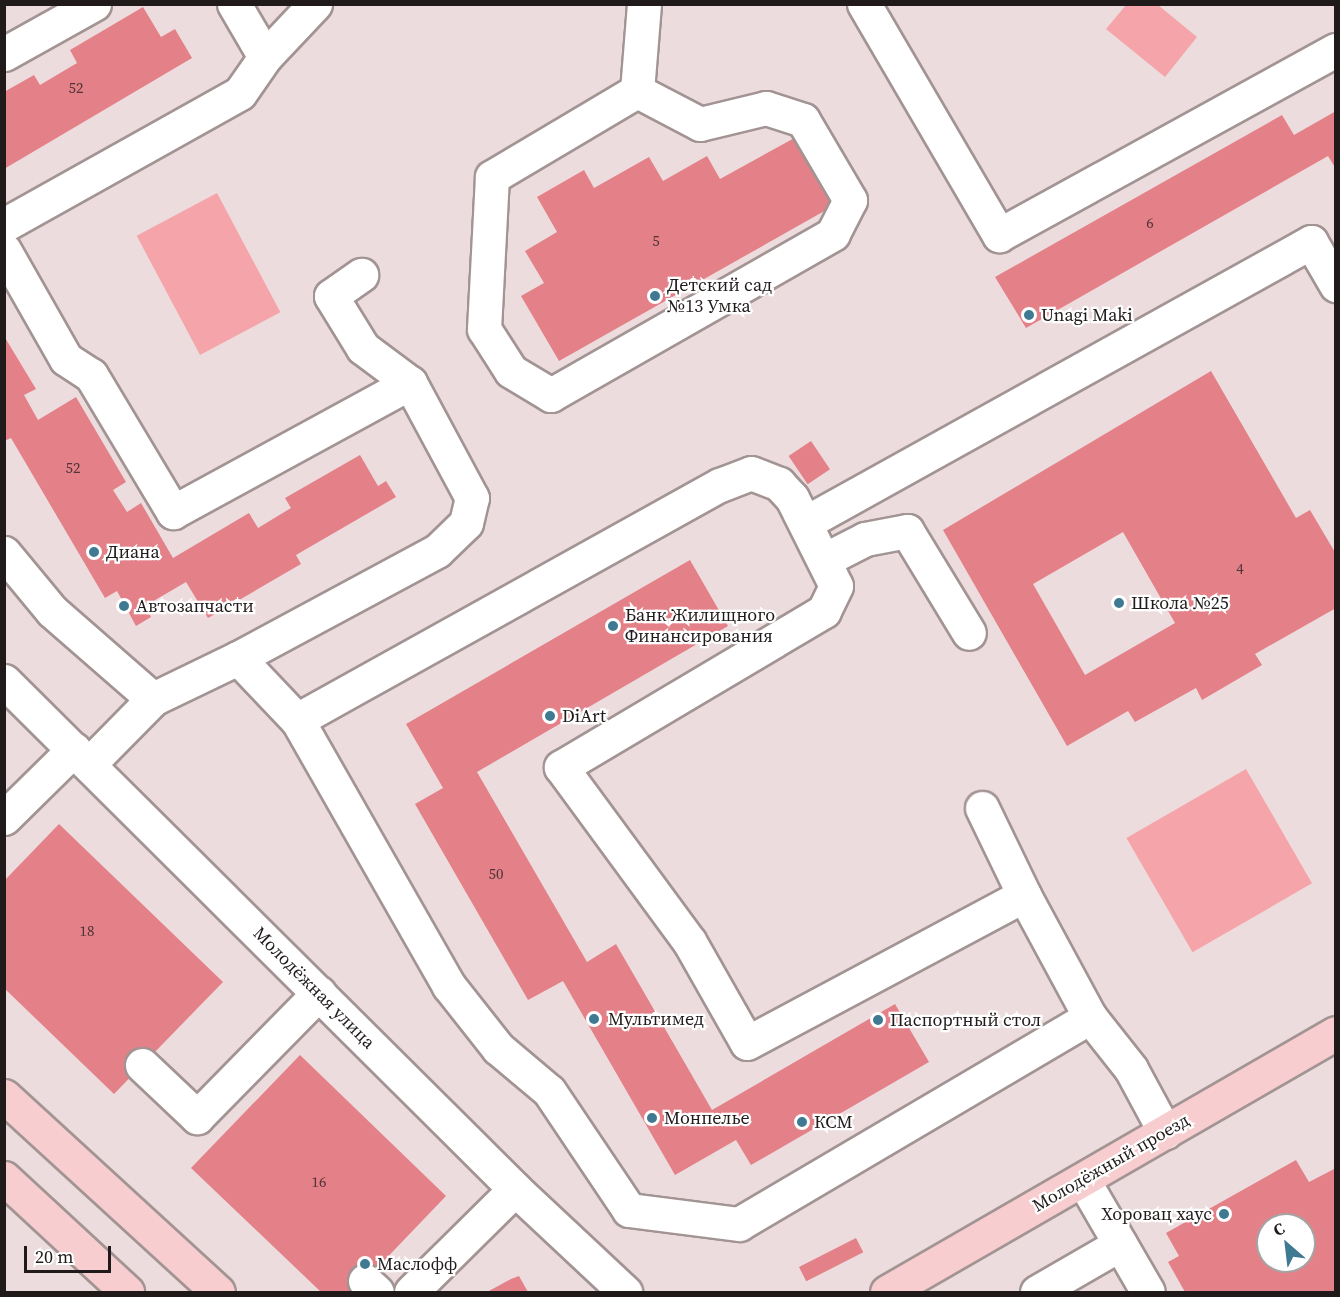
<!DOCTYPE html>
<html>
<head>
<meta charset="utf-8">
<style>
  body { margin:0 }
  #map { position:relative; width:1340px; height:1297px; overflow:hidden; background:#eddcdd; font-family:"Source Serif 4",serif }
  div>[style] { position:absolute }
  .green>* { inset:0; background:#f5a5a9; transform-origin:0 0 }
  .building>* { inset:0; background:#e38088; transform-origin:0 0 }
  .roads { filter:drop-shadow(2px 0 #a39494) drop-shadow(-2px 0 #a39494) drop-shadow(0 2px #a39494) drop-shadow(0 -2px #a39494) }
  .minor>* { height:33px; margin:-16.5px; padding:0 16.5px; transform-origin:16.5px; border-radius:16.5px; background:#fff }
  .major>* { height:33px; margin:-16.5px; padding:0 16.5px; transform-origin:16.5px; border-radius:16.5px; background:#f7cdcf }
  .dots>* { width:16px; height:16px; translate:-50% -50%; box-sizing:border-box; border:3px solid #fff; border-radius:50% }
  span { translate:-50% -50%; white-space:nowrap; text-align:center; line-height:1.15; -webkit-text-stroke:4.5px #fff; paint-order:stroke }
  .number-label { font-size:15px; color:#513436 }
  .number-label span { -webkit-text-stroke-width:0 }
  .poi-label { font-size:18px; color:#201a1a }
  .left { translate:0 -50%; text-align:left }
  .right { translate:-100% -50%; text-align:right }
  .street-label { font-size:18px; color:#201a1a }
  .frame { position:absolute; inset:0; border:6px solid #201a1a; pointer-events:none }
  .north { position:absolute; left:1256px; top:1213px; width:60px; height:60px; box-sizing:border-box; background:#fff; border:2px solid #a6a3a3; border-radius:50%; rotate:332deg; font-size:16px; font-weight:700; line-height:24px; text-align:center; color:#201a1a }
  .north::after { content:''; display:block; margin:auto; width:21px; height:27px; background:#3f7992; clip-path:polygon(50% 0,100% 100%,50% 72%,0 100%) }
  .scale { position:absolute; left:24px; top:1246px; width:87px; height:27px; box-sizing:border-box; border:3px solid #201a1a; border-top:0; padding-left:8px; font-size:18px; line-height:21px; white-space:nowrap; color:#201a1a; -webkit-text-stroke:4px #fff; paint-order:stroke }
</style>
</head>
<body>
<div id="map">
  <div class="green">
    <div style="clip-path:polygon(1126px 5px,1158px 5px,1197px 37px,1165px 77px,1106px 29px)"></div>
    <div style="left:217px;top:193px;width:135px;height:91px;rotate:62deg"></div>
    <div style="left:1246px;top:769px;width:132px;height:138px;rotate:60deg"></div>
  </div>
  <div class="building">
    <div style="clip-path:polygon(143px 7px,161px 37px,175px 29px,192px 58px,4px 169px,4px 92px,34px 75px,40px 85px,77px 63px,70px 50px)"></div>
    <div style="clip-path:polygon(1336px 111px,1336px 169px,1328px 156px,1026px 328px,995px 277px,1282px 115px,1294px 135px)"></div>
    <div style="clip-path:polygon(798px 136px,835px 205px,559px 361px,521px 296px,544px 283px,525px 251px,557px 232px,537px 197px,584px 170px,594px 188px,649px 157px,663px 181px,707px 156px,720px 179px)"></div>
    <div style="clip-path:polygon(4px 336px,36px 389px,24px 395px,38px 420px,76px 397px,126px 482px,113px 490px,127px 512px,141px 503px,173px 558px,249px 513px,258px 528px,291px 508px,285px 498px,360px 455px,378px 486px,386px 481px,396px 497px,296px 555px,301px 564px,208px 618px,186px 582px,145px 606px,151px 617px,136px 626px,117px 591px,105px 598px,11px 438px,4px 441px)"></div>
    <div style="clip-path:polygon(evenodd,1211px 371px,1296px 518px,1310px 510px,1336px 554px,1336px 608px,1255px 654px,1262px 665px,1202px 700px,1196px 688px,1135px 722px,1128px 711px,1067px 746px,943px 530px,1211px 371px,1123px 532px,1175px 623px,1085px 675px,1033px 584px,1123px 532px)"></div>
    <div style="left:811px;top:441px;width:34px;height:27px;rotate:56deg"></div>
    <div style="clip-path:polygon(690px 560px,728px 626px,477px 772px,587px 962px,616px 944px,712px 1110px,895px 1004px,929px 1062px,751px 1165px,736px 1140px,675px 1175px,563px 981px,528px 1000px,415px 804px,443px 788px,406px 724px)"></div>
    <div style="clip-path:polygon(59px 824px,223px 982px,114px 1094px,4px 988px,4px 881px)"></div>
    <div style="clip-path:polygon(300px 1055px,446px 1196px,354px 1292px,321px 1292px,191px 1168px)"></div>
    <div style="clip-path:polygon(evenodd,1296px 1160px,1309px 1182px,1336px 1168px,1336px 1292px,1185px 1292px,1168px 1262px,1179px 1256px,1166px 1233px,1296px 1160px,1268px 1225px,1304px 1225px,1304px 1261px,1268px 1261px,1268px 1225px)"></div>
    <div style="left:856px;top:1238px;width:16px;height:64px;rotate:63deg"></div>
    <div style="clip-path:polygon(519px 1276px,528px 1292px,487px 1292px,511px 1279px)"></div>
  </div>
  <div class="roads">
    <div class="minor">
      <div style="left:234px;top:4px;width:61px;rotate:59.7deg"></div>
      <div style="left:864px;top:4px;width:268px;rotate:59.7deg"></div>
      <div style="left:999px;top:235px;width:384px;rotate:-28.8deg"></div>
      <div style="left:4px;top:54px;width:103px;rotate:-29.1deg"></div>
      <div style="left:637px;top:91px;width:71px;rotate:27.6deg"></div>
      <div style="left:700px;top:124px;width:68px;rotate:-13.6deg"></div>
      <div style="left:766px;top:108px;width:39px;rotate:18deg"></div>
      <div style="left:803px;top:120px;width:93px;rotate:59.6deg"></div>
      <div style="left:850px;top:200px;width:38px;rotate:117deg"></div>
      <div style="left:833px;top:234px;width:325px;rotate:150.3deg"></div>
      <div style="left:551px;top:395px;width:47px;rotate:-149deg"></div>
      <div style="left:511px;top:371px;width:50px;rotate:-122.7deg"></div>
      <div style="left:484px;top:329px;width:152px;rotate:-87deg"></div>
      <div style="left:492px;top:177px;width:169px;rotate:-30.7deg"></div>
      <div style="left:637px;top:91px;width:87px;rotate:-85.4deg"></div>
      <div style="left:4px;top:225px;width:270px;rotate:-29.2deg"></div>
      <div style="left:240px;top:93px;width:44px;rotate:-55.2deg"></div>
      <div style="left:265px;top:57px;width:73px;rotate:-46.7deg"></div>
      <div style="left:4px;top:250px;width:125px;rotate:60.4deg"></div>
      <div style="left:66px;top:359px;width:30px;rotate:33deg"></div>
      <div style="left:91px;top:375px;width:160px;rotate:59.1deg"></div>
      <div style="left:173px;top:512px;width:270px;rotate:-28.6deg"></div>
      <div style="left:805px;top:523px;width:579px;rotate:-29.04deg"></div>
      <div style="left:1311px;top:242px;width:50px;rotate:59.8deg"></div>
      <div style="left:4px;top:553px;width:75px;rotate:50.4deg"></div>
      <div style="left:52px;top:611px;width:134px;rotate:41.1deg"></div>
      <div style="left:826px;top:559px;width:44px;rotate:-27.1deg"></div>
      <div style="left:865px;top:539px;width:43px;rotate:-10.8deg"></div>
      <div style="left:907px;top:531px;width:119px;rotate:58.7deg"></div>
      <div style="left:238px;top:658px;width:226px;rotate:-28.3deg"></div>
      <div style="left:437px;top:551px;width:40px;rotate:-44deg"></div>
      <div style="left:466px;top:523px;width:26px;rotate:-77deg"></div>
      <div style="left:472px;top:498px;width:131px;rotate:-118.3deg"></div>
      <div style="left:410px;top:383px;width:59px;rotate:-143.3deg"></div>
      <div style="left:363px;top:348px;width:61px;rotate:-121.6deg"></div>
      <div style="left:331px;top:296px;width:37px;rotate:-35deg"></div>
      <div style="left:4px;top:681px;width:721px;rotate:44.83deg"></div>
      <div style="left:515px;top:1189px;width:151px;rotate:43.1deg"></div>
      <div style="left:89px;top:764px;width:91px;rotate:-45.4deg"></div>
      <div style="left:153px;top:699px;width:94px;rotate:-25.8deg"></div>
      <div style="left:238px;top:658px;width:86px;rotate:46.4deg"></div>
      <div style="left:982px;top:808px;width:97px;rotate:64.2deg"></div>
      <div style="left:4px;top:818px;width:98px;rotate:-44.6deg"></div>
      <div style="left:1090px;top:1017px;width:407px;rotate:149.5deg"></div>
      <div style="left:739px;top:1224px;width:111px;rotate:-172.7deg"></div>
      <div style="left:629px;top:1210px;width:143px;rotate:-123.9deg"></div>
      <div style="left:549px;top:1091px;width:67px;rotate:-139.9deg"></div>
      <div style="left:498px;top:1048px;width:79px;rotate:-128.3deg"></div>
      <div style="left:449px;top:986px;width:306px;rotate:-119.7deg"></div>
      <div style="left:297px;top:720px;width:484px;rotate:-29.1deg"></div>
      <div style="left:720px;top:485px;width:33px;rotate:-21deg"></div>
      <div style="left:751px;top:473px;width:30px;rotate:21deg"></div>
      <div style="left:779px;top:484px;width:19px;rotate:47deg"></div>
      <div style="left:792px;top:498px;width:98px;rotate:63.4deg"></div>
      <div style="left:836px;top:586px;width:28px;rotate:116deg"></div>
      <div style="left:824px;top:611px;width:306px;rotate:149.3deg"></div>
      <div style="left:561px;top:767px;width:216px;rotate:53.7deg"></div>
      <div style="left:689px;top:941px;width:117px;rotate:60.4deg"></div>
      <div style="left:747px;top:1043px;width:314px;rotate:-28.1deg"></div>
      <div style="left:1024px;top:895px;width:139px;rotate:61.6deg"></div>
      <div style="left:1090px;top:1017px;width:66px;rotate:51.7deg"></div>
      <div style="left:1131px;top:1069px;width:72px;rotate:61.6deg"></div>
      <div style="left:142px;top:1065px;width:76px;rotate:43.4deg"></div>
      <div style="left:197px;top:1117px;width:174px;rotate:-45.5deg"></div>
      <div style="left:1083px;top:1180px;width:129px;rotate:59.9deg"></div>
      <div style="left:365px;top:1281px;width:16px;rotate:43deg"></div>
      <div style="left:411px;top:1292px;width:146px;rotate:-44.7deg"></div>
      <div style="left:1037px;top:1292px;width:96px;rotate:-30deg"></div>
    </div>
    <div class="major">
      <div style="left:4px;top:1096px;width:290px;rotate:42.5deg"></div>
      <div style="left:4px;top:1178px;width:168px;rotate:42.8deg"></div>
      <div style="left:887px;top:1292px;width:518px;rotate:-29.98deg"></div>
    </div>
  </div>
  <div class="dots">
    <div style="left:655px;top:296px;background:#3f7992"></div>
    <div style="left:1029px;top:315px;background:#3f7992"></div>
    <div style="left:94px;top:552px;background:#3f7992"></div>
    <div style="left:1119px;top:603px;background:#3f7992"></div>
    <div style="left:124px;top:606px;background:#3f7992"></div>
    <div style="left:613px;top:626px;background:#3f7992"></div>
    <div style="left:550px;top:716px;background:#3f7992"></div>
    <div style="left:594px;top:1019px;background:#3f7992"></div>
    <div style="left:878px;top:1020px;background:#3f7992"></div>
    <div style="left:652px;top:1118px;background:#3f7992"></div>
    <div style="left:802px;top:1122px;background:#3f7992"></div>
    <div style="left:1224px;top:1214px;background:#3f7992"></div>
    <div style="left:365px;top:1264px;background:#3f7992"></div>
  </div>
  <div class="number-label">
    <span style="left:76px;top:88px">52</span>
    <span style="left:1150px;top:223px">6</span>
    <span style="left:656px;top:241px">5</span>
    <span style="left:73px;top:468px">52</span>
    <span style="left:1240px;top:569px">4</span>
    <span style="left:496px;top:874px">50</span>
    <span style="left:87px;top:931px">18</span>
    <span style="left:319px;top:1182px">16</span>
  </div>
  <div class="poi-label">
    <span class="left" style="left:667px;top:296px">Детский сад<br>№13 Умка</span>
    <span class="left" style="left:1041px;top:315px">Unagi Maki</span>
    <span class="left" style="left:106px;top:552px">Диана</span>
    <span class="left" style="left:1131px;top:603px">Школа №25</span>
    <span class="left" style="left:136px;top:606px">Автозапчасти</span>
    <span class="left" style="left:625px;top:626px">Банк Жилищного<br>Финансирования</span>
    <span class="left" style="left:562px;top:716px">DiArt</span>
    <span class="left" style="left:608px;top:1019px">Мультимед</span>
    <span class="left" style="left:890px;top:1020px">Паспортный стол</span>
    <span class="left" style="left:664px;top:1118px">Монпелье</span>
    <span class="left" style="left:814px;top:1122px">КСМ</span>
    <span class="right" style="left:1212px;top:1214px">Хоровац хаус</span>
    <span class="left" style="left:377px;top:1264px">Маслофф</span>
  </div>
  <div class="street-label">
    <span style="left:314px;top:988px;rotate:45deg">Молодёжная улица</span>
    <span style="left:1111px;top:1163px;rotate:-30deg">Молодёжный проезд</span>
  </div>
  <div class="frame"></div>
  <div class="north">С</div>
  <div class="scale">20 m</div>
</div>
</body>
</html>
